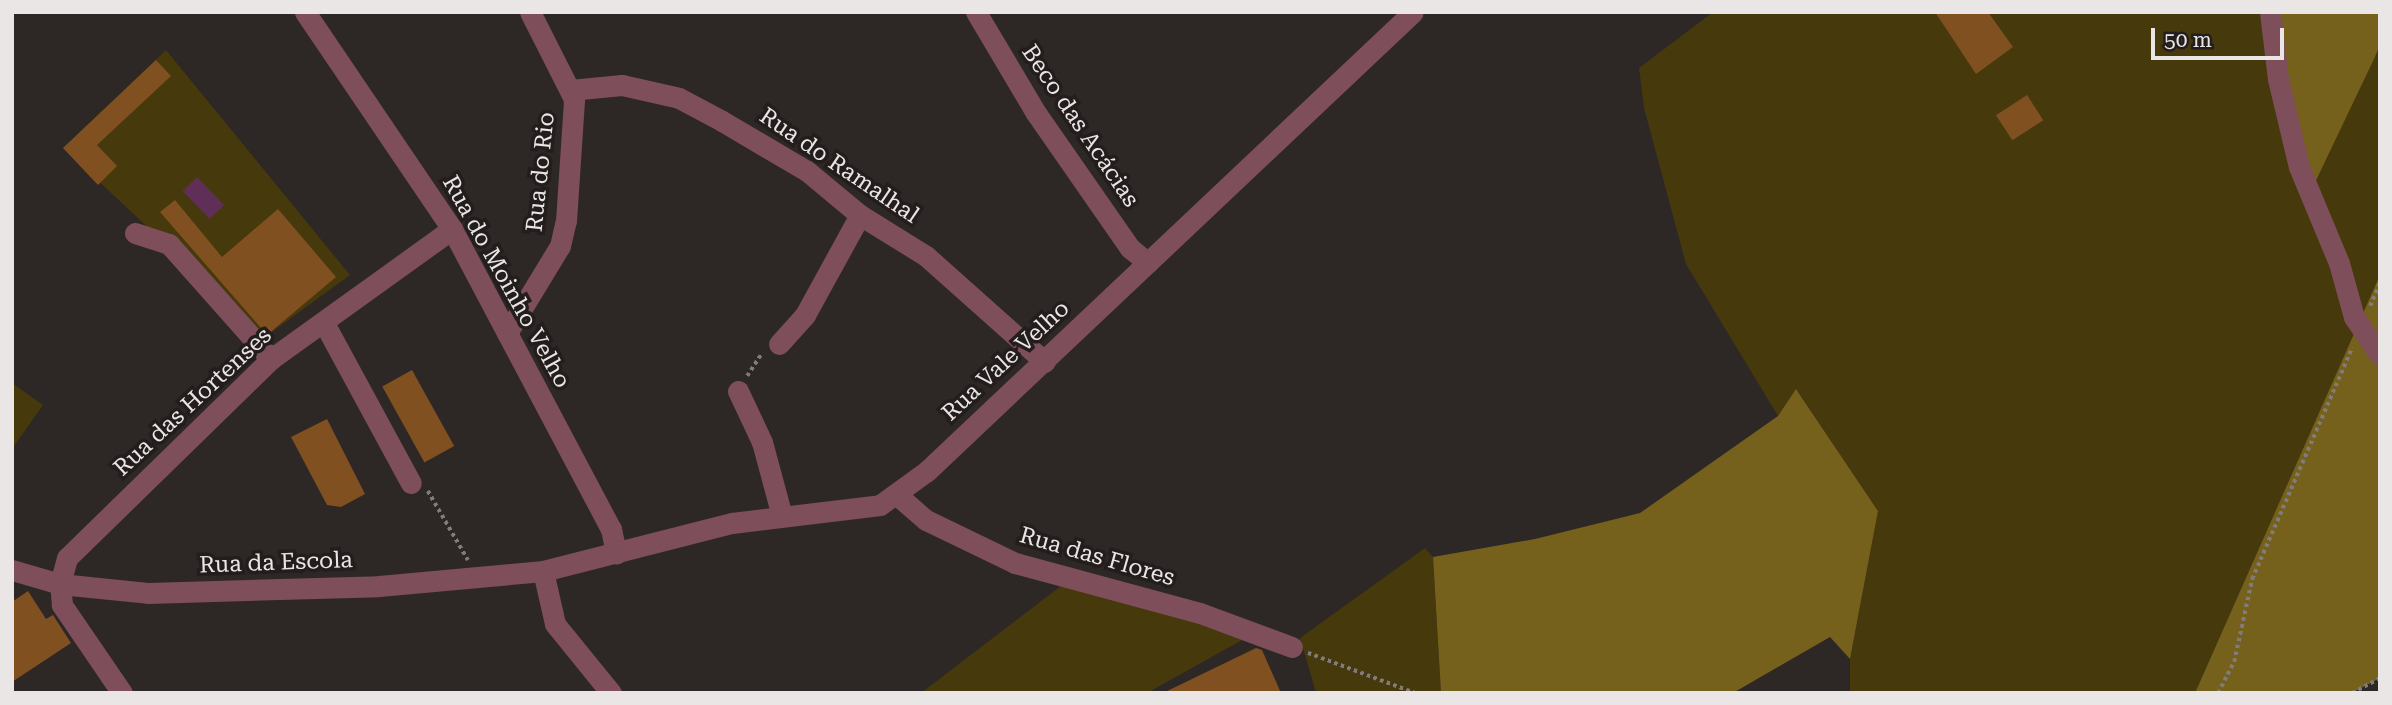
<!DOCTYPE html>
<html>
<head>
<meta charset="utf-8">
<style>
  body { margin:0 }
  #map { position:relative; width:2392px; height:705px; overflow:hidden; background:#2d2726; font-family:"Roboto Serif",serif }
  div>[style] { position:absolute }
  .green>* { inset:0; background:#46390b }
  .forest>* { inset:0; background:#75611c }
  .water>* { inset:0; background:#5f2f58; transform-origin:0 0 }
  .building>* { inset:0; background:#805020; transform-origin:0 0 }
  .path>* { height:3.5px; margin-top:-1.75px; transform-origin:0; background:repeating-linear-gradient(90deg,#817c7b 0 3.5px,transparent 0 7px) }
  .minor>* { height:21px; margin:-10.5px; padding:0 10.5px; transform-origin:10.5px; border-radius:10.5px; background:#7e4e5a }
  span { translate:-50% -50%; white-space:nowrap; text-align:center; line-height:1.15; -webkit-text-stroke:7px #231e1d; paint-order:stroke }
  .street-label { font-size:23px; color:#eae6e6 }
  .frame { position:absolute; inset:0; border:14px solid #eae6e6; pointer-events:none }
  .scale { position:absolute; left:2151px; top:28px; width:133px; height:32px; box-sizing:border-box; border:4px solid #eae6e6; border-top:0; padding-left:9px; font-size:21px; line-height:24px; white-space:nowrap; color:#eae6e6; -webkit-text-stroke:5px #231e1d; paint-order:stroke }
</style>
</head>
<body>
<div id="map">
  <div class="green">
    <div style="clip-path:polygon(1713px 12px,2270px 12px,2310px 192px,2380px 45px,2380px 276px,2195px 693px,1850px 693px,1850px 659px,1878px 511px,1797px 390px,1778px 416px,1686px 264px,1644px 108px,1639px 68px)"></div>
    <div style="clip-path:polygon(166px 50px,350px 275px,265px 337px,63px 148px)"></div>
    <div style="clip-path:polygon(12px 383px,43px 405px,12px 449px)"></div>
    <div style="clip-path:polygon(1425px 548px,1433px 557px,1441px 693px,1316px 693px,1300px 638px)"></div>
    <div style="clip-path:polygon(1070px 579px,1251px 635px,1147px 693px,921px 693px)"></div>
  </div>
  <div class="forest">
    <div style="clip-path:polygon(2270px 12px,2380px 12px,2380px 45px,2374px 59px,2310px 193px)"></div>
    <div style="clip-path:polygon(2380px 275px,2380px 678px,2352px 693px,2195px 693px)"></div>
    <div style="clip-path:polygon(1796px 389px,1878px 511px,1850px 659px,1830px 637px,1733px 693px,1441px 693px,1433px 557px,1535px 539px,1640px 513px,1778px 416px)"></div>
  </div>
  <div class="water">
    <div style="left:197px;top:177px;width:39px;height:20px;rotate:46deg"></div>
  </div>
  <div class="building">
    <div style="clip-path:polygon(1935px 12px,1988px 12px,2013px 47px,1976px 74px)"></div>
    <div style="clip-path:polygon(156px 60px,171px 76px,97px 145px,117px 166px,98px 185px,63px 148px)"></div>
    <div style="left:2027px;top:95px;width:30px;height:37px;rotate:57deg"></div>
    <div style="clip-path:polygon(175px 200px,222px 257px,278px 209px,336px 277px,267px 335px,160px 212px)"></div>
    <div style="left:412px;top:370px;width:87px;height:34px;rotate:61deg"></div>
    <div style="clip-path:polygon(327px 419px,365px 494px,341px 507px,327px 505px,291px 437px)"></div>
    <div style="clip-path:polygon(28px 591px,46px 619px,53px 615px,71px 643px,12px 682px,12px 602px)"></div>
    <div style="clip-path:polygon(1256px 648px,1262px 650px,1281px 693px,1163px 693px)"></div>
  </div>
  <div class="path">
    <div style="left:2370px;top:306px;width:26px;rotate:-67deg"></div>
    <div style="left:747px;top:376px;width:27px;rotate:-57deg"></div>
    <div style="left:428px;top:491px;width:80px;rotate:59.9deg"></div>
    <div style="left:1308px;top:653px;width:114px;rotate:20.5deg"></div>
    <div style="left:2218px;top:693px;width:35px;rotate:-63deg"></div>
    <div style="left:2234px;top:662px;width:85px;rotate:-77.8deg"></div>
    <div style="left:2252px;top:579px;width:252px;rotate:-66.6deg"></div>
    <div style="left:2352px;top:693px;width:32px;rotate:-28deg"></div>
  </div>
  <div class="minor">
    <div style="left:305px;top:12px;width:262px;rotate:55.9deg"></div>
    <div style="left:452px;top:229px;width:340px;rotate:62.1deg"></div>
    <div style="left:611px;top:529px;width:25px;rotate:78deg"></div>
    <div style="left:976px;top:12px;width:117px;rotate:59.3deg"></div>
    <div style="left:1036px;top:113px;width:165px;rotate:55.2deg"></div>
    <div style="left:1130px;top:248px;width:23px;rotate:40deg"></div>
    <div style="left:2270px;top:12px;width:67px;rotate:83.2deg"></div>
    <div style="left:2278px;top:79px;width:90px;rotate:76.6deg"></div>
    <div style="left:2299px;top:167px;width:104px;rotate:67.4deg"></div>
    <div style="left:2339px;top:263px;width:56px;rotate:74.5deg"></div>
    <div style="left:2354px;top:317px;width:46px;rotate:55.6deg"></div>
    <div style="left:570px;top:90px;width:52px;rotate:-5.5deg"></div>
    <div style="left:622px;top:85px;width:58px;rotate:12.8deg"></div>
    <div style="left:679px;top:98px;width:49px;rotate:28.1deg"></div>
    <div style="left:722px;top:121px;width:99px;rotate:30.5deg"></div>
    <div style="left:807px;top:171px;width:69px;rotate:39.7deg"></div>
    <div style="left:860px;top:215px;width:78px;rotate:31.8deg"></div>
    <div style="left:926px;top:256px;width:159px;rotate:41.7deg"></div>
    <div style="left:135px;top:233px;width:36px;rotate:18deg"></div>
    <div style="left:169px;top:244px;width:154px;rotate:48.4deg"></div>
    <div style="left:324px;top:323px;width:182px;rotate:61.5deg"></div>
    <div style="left:507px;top:333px;width:102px;rotate:-58.7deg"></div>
    <div style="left:560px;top:246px;width:26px;rotate:-77deg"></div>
    <div style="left:566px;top:221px;width:122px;rotate:-86.2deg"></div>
    <div style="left:574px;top:99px;width:97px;rotate:-116.8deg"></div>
    <div style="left:779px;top:344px;width:39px;rotate:-48deg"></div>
    <div style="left:805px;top:315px;width:114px;rotate:-61.2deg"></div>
    <div style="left:738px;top:391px;width:56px;rotate:64.8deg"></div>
    <div style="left:762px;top:442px;width:77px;rotate:74.9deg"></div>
    <div style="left:897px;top:495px;width:38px;rotate:41deg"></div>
    <div style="left:926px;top:520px;width:99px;rotate:25.8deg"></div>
    <div style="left:1015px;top:563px;width:192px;rotate:15.1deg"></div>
    <div style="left:1200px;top:613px;width:98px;rotate:20.3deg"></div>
    <div style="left:12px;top:570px;width:50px;rotate:16.3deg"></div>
    <div style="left:60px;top:584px;width:88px;rotate:5.8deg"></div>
    <div style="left:148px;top:593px;width:231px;rotate:-1.7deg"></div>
    <div style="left:379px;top:586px;width:165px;rotate:-5.2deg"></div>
    <div style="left:543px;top:571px;width:195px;rotate:-14.3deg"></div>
    <div style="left:732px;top:523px;width:149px;rotate:-6.9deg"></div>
    <div style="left:880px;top:505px;width:58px;rotate:-35.9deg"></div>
    <div style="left:927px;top:471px;width:668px;rotate:-43.36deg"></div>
    <div style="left:543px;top:571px;width:54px;rotate:77.2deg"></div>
    <div style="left:555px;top:624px;width:89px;rotate:50.9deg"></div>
    <div style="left:122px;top:693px;width:107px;rotate:-124.3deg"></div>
    <div style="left:62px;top:605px;width:21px;rotate:-95deg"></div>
    <div style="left:60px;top:584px;width:27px;rotate:-75deg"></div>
    <div style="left:67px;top:558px;width:285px;rotate:-44.3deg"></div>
    <div style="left:271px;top:359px;width:223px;rotate:-35.7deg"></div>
  </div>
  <div class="street-label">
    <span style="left:1080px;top:126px;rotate:56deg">Beco das Acácias</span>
    <span style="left:839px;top:166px;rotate:34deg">Rua do Ramalhal</span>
    <span style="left:541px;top:172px;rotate:-84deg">Rua do Rio</span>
    <span style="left:506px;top:282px;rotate:61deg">Rua do Moinho Velho</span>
    <span style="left:1006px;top:361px;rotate:-43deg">Rua Vale Velho</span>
    <span style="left:193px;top:402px;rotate:-43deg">Rua das Hortenses</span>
    <span style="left:1097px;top:557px;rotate:16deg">Rua das Flores</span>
    <span style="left:276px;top:563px;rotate:-2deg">Rua da Escola</span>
  </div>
  <div class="frame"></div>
  <div class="scale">50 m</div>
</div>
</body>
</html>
